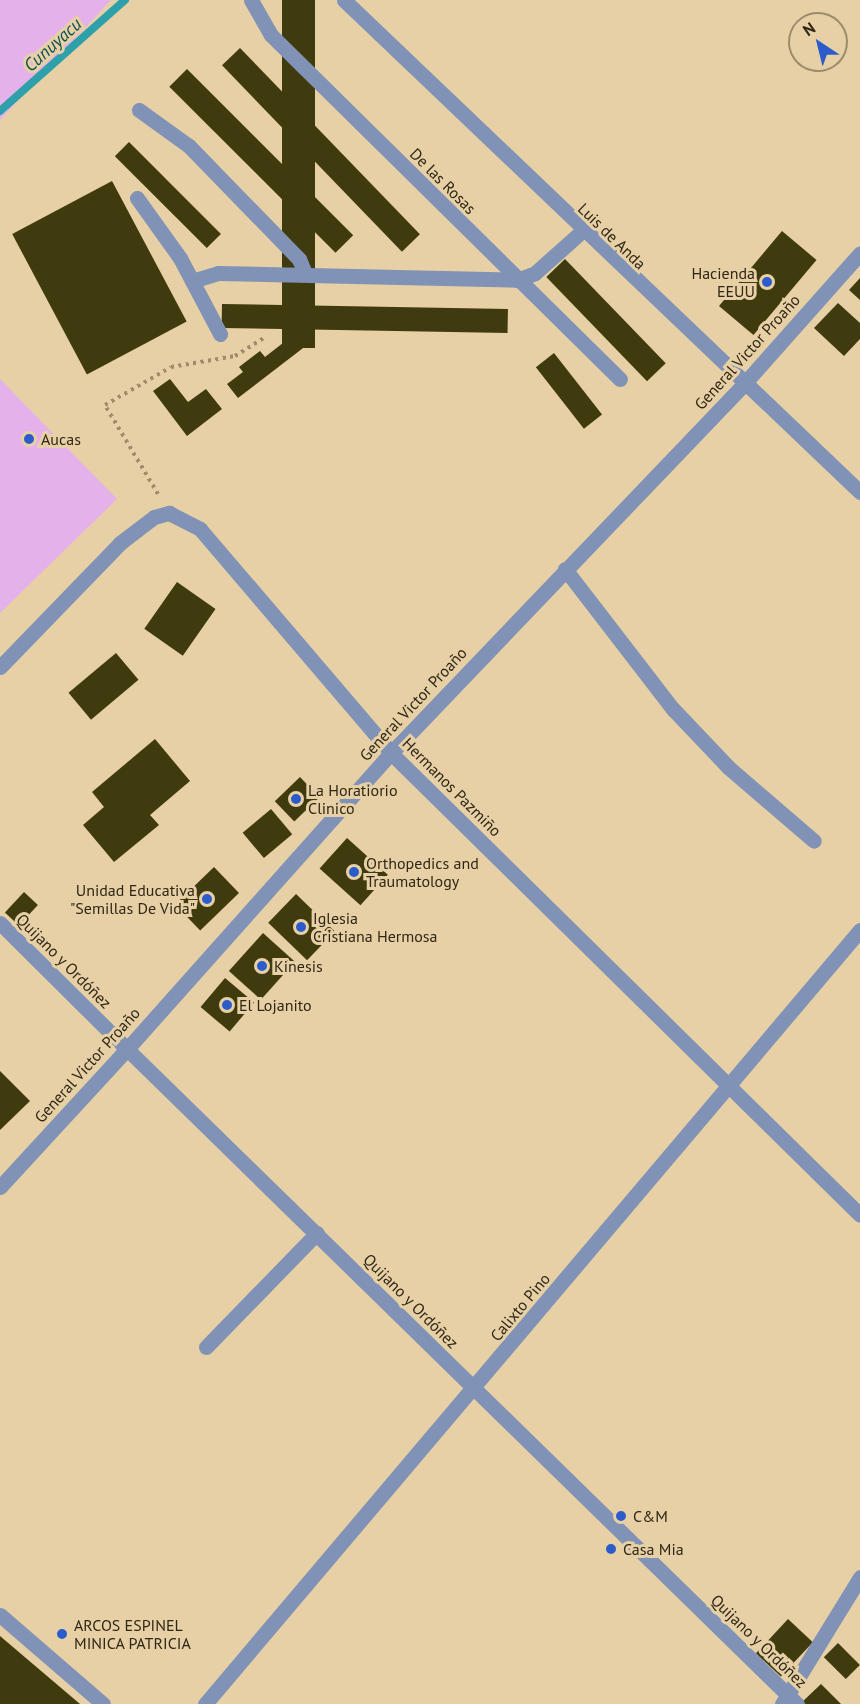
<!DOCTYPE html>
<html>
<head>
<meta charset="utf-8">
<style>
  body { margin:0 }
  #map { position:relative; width:860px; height:1704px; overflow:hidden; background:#e7d0a5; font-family:"PT Sans",sans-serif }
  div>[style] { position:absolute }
  .green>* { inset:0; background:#e5b1ea }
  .stream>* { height:8px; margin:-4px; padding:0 4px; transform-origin:4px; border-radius:4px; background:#2da0a9 }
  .building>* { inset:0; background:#403b0f; transform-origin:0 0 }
  .path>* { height:4px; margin-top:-2px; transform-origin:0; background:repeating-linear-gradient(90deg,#9e8c6c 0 3px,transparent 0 7.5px) }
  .minor>* { height:15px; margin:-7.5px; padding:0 7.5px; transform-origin:7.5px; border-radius:7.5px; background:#8092b5 }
  .tertiary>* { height:15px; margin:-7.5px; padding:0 7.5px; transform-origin:7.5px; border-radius:7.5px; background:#8092b5 }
  .dots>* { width:16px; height:16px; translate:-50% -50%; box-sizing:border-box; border:3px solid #e7d0a5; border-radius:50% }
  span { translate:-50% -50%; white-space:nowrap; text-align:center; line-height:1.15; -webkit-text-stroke:6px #e7d0a5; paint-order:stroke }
  .street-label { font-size:16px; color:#2f2615 }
  .poi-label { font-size:16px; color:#2f2615 }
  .right { translate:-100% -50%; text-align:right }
  .left { translate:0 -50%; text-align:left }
  .water-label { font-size:18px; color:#0c4e53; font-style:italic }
  .north { position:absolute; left:788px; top:12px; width:60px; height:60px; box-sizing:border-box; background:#e7d0a5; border:2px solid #9d8c6b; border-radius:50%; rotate:325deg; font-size:16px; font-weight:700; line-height:24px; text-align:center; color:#2f2615 }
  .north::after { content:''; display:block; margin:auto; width:21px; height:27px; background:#2c5ccb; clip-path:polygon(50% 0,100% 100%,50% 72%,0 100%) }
</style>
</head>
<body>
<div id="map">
  <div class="green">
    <div style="clip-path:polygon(0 0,111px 0,0 120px)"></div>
    <div style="clip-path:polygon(0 379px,117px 499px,0 613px)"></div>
  </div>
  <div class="stream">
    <div style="left:0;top:111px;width:167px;rotate:-41.6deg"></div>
  </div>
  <div class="building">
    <div style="left:282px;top:0;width:33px;height:348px"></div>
    <div style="left:240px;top:48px;width:259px;height:25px;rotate:46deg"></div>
    <div style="left:187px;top:69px;width:235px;height:25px;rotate:45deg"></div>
    <div style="left:129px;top:142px;width:130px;height:20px;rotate:45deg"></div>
    <div style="left:112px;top:181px;width:159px;height:113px;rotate:62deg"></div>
    <div style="left:782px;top:231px;width:45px;height:98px;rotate:40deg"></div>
    <div style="left:565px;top:259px;width:145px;height:26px;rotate:46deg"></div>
    <div style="clip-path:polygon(860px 278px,860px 300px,849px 290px)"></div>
    <div style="clip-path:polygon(838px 303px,860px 323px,860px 339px,844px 356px,814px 328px)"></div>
    <div style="left:222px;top:304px;width:286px;height:24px;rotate:1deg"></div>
    <div style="clip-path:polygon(297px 332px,307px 345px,238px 398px,227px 384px,243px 372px,239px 367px,260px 351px,265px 357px)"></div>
    <div style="left:554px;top:353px;width:78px;height:23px;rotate:52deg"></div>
    <div style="clip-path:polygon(170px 379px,188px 402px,206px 389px,222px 409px,187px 436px,153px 391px)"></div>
    <div style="left:177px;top:582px;width:47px;height:57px;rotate:35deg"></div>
    <div style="left:116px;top:653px;width:35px;height:62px;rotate:50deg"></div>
    <div style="clip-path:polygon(155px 739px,190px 781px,150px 815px,159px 825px,114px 862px,83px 825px,104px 807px,92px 792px)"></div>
    <div style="left:300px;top:777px;width:28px;height:35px;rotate:46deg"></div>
    <div style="left:271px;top:809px;width:33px;height:37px;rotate:50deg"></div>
    <div style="left:347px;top:838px;width:55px;height:41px;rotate:42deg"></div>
    <div style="left:214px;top:867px;width:36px;height:54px;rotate:46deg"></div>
    <div style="left:24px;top:892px;width:19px;height:28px;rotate:43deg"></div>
    <div style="left:296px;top:894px;width:54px;height:40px;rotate:44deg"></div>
    <div style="left:263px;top:933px;width:43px;height:51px;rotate:42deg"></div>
    <div style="left:225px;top:978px;width:38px;height:38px;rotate:40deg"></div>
    <div style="clip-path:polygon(0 1071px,30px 1101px,0 1130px)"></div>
    <div style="left:788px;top:1619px;width:34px;height:47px;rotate:43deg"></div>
    <div style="clip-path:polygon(0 1636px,80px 1704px,0 1704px)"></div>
    <div style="left:838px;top:1643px;width:31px;height:20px;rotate:45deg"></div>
    <div style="clip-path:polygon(821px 1684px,841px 1704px,800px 1704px)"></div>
  </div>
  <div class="path">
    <div style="left:158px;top:494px;width:104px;rotate:-120.8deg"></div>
    <div style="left:105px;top:405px;width:76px;rotate:-29.9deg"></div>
    <div style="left:171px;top:367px;width:65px;rotate:-9.8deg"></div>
    <div style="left:235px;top:356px;width:36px;rotate:-32deg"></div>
  </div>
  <div class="minor">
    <div style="left:251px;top:0;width:40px;rotate:60.3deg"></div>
    <div style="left:271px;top:35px;width:490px;rotate:44.6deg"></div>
    <div style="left:344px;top:0;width:713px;rotate:43.64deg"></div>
    <div style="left:139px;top:110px;width:62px;rotate:35.8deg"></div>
    <div style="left:189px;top:146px;width:158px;rotate:45.8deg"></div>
    <div style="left:299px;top:259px;width:15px;rotate:67deg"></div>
    <div style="left:137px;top:198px;width:74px;rotate:54.4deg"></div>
    <div style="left:180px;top:258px;width:86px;rotate:62.2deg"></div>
    <div style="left:192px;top:281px;width:27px;rotate:-17deg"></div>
    <div style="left:218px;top:273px;width:299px;rotate:1.3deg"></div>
    <div style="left:517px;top:280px;width:19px;rotate:-21deg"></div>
    <div style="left:535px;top:273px;width:62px;rotate:-41.7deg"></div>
    <div style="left:565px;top:569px;width:177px;rotate:52.4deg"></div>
    <div style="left:673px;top:709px;width:80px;rotate:46.5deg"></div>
    <div style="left:728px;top:767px;width:113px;rotate:40.7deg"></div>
    <div style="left:391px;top:753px;width:658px;rotate:44.57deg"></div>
    <div style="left:0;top:1187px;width:188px;rotate:-47.4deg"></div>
    <div style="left:127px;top:1049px;width:937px;rotate:44.35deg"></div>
    <div style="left:206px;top:1347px;width:159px;rotate:-45.8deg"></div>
    <div style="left:0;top:1615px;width:136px;rotate:40.8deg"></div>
    <div style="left:205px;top:1704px;width:1014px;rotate:-49.76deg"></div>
    <div style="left:782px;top:1704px;width:149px;rotate:-58.4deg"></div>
  </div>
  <div class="tertiary">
    <div style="left:0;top:667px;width:173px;rotate:-45.9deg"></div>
    <div style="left:120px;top:543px;width:43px;rotate:-37.4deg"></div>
    <div style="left:154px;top:517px;width:16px;rotate:-15deg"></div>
    <div style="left:169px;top:513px;width:35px;rotate:27deg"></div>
    <div style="left:200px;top:529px;width:294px;rotate:49.5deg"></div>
    <div style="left:0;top:923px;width:179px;rotate:44.8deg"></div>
    <div style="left:127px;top:1049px;width:397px;rotate:-48.3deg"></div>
    <div style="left:391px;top:753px;width:509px;rotate:-46.27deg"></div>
    <div style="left:743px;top:385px;width:176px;rotate:-48.4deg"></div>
  </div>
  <div class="dots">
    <div style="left:767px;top:282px;background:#2c5ccb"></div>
    <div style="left:29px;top:439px;background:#2c5ccb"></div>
    <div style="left:296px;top:799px;background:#2c5ccb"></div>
    <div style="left:354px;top:872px;background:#2c5ccb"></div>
    <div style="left:207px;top:899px;background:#2c5ccb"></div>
    <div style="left:301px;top:927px;background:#2c5ccb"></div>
    <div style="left:262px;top:966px;background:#2c5ccb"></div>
    <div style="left:227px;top:1005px;background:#2c5ccb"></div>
    <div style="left:621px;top:1516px;background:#2c5ccb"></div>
    <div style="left:611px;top:1549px;background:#2c5ccb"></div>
    <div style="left:62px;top:1634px;background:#2c5ccb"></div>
  </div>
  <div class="street-label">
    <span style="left:443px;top:181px;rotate:45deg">De las Rosas</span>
    <span style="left:612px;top:236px;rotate:44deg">Luis de Anda</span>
    <span style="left:747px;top:352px;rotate:-48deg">General Victor Proaño</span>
    <span style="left:413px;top:704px;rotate:-47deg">General Victor Proaño</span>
    <span style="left:452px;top:787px;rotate:45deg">Hermanos Pazmiño</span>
    <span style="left:64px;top:961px;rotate:45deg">Quijano y Ordóñez</span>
    <span style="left:87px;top:1065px;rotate:-48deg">General Victor Proaño</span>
    <span style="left:411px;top:1301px;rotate:45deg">Quijano y Ordóñez</span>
    <span style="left:520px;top:1307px;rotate:-50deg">Calixto Pino</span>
    <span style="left:759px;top:1641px;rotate:44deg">Quijano y Ordóñez</span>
  </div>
  <div class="poi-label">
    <span class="right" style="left:755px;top:282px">Hacienda<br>EEUU</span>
    <span class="left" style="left:41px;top:439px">Aucas</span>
    <span class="left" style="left:308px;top:799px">La Horatiorio<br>Clinico</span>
    <span class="left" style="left:366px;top:872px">Orthopedics and<br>Traumatology</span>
    <span class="right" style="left:195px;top:899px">Unidad Educativa<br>"Semillas De Vida"</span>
    <span class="left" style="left:313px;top:927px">Iglesia<br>Cristiana Hermosa</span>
    <span class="left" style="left:274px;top:966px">Kinesis</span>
    <span class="left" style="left:239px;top:1005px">El Lojanito</span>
    <span class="left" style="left:633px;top:1516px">C&amp;M</span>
    <span class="left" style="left:623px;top:1549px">Casa Mia</span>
    <span class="left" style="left:74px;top:1634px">ARCOS ESPINEL<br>MINICA PATRICIA</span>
  </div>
  <div class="water-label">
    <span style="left:53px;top:45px;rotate:-42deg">Cunuyacu</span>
  </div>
  <div class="north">N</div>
</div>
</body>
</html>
